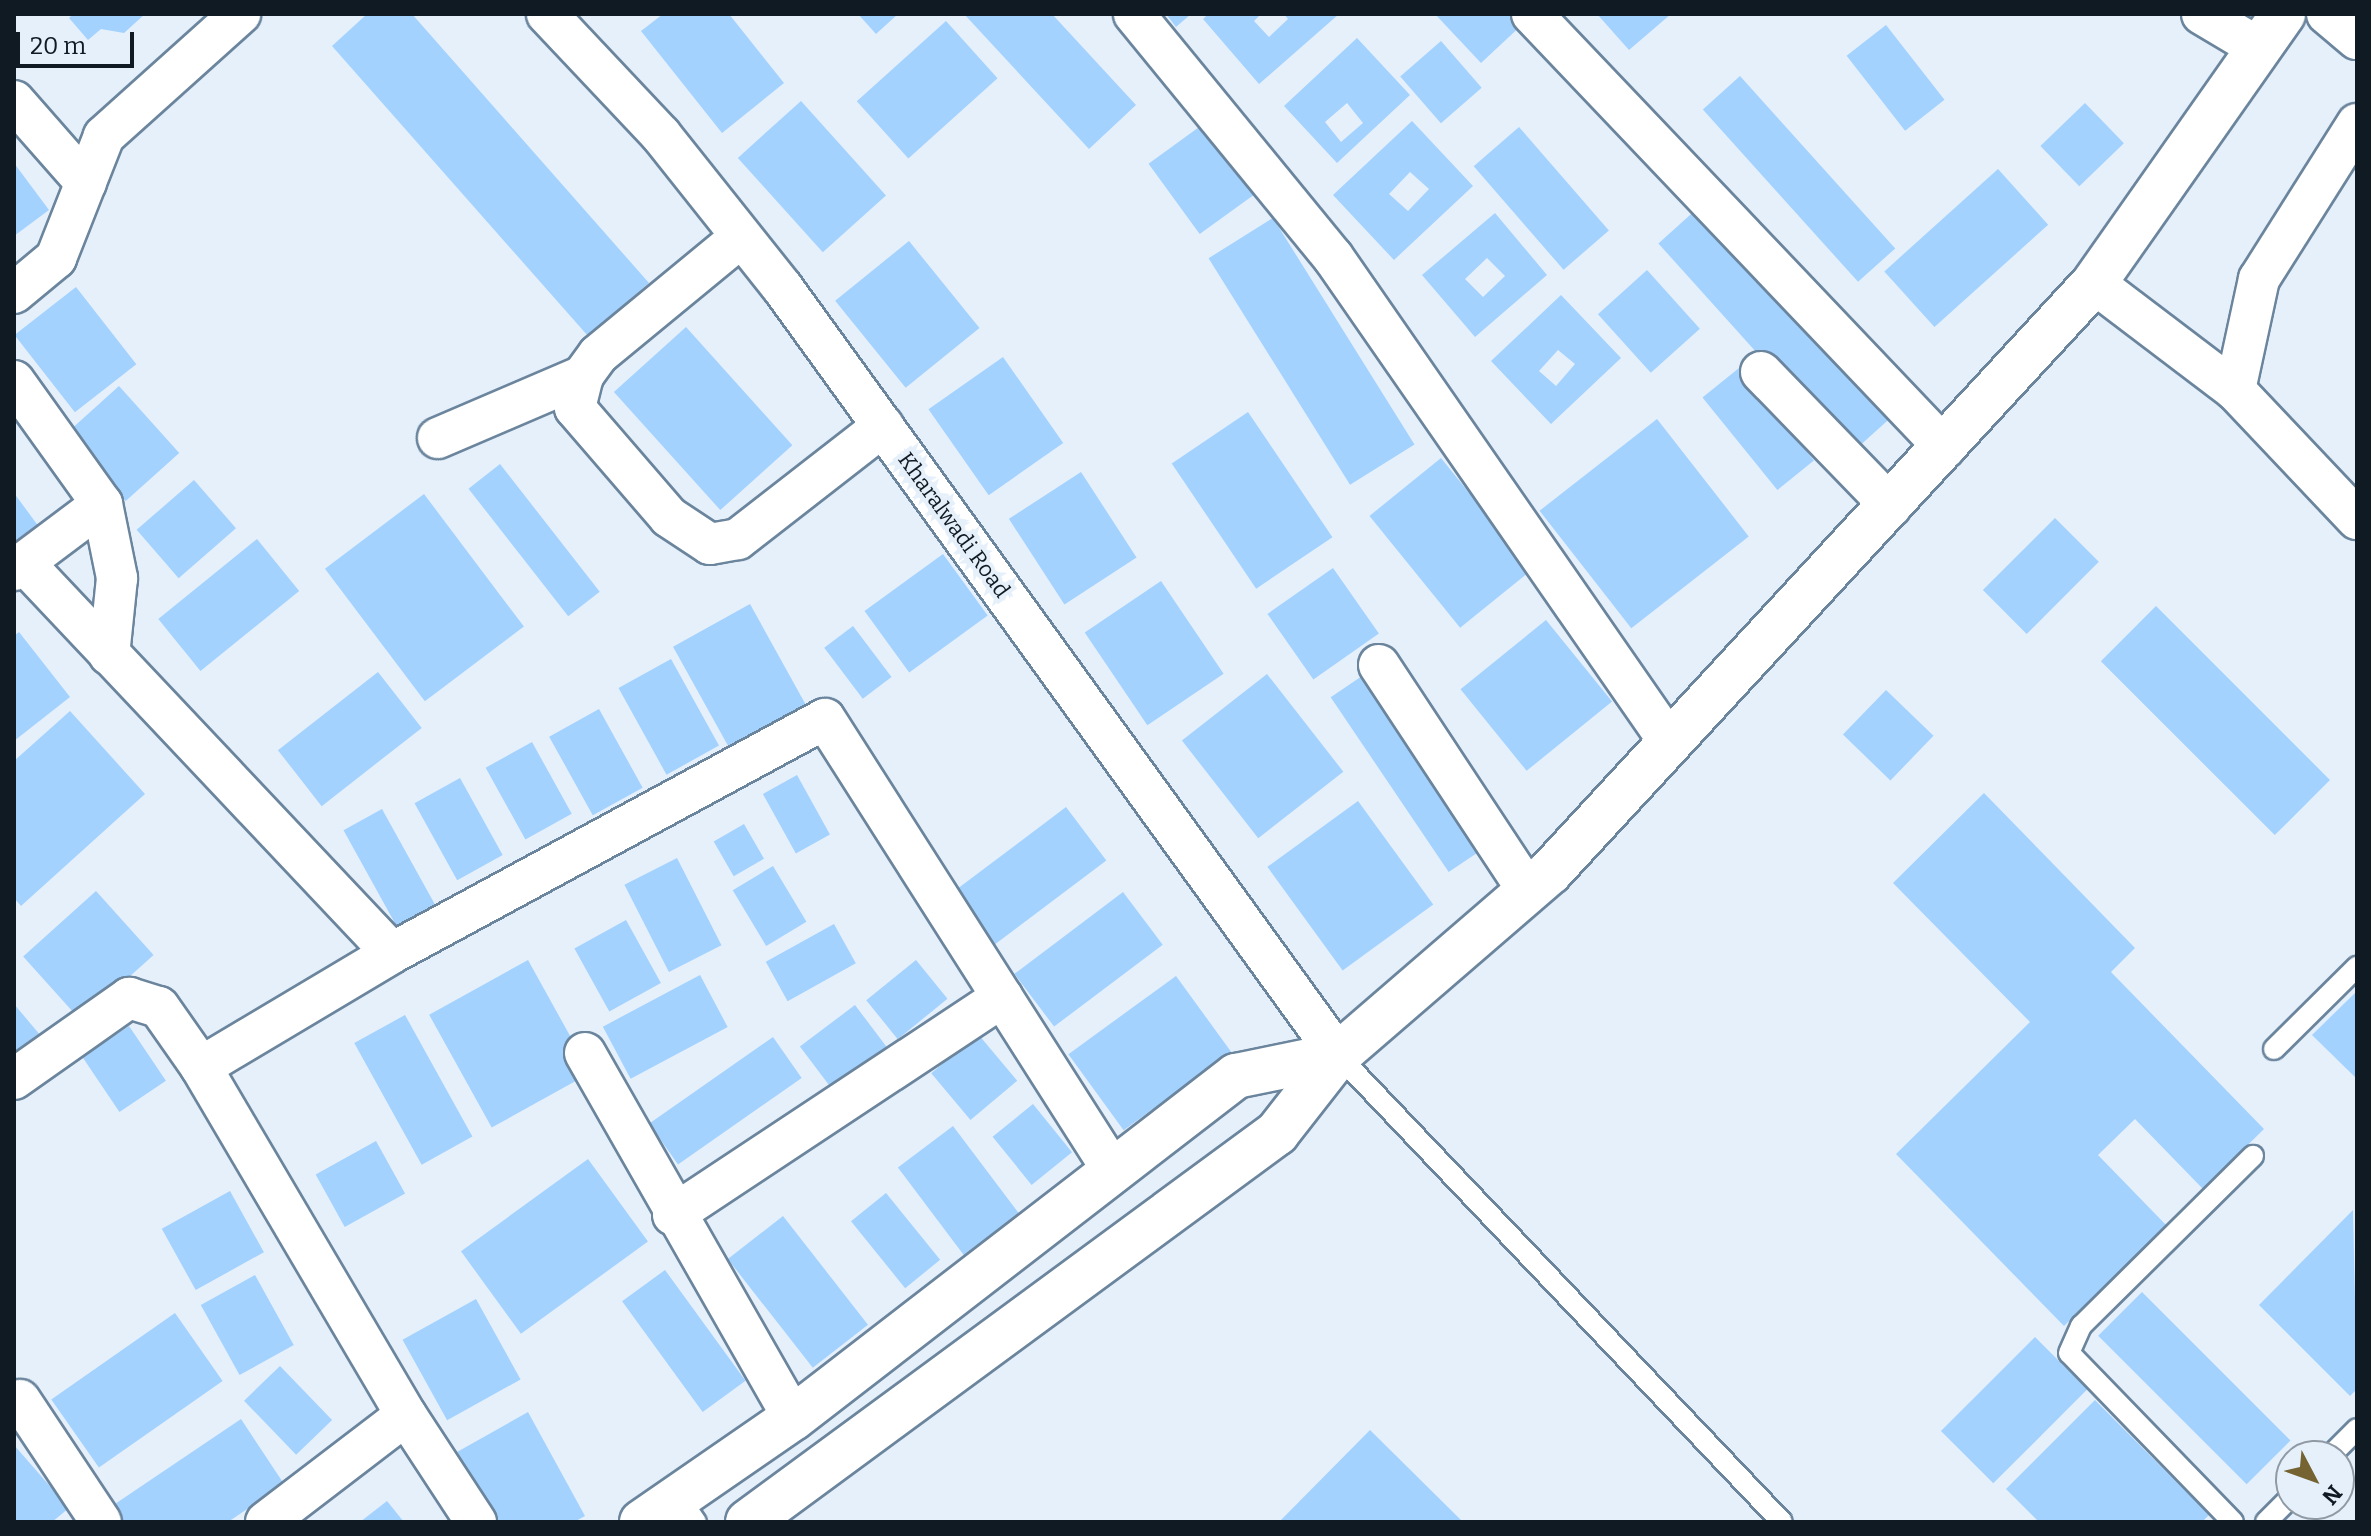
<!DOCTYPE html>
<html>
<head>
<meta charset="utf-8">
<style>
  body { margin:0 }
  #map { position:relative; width:2371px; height:1536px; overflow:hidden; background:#e5f0fb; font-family:Bitter,serif }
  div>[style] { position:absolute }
  .building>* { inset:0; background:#a4d2fe; transform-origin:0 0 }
  .roads { filter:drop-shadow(2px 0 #6b859d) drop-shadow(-2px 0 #6b859d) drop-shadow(0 2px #6b859d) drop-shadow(0 -2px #6b859d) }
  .lane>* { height:20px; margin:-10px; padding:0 10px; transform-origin:10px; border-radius:10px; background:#fff }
  .street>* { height:40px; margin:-20px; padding:0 20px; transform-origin:20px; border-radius:20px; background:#fff }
  .secondary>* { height:44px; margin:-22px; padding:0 22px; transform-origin:22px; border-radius:22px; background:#fff }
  span { translate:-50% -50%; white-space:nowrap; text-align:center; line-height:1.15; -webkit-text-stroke:8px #e5f0fb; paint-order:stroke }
  .street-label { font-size:22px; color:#101a23 }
  .frame { position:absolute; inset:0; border:16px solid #101a23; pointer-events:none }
  .north { position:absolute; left:2275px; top:1440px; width:80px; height:80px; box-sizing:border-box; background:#e5f0fb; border:2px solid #909aa5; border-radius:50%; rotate:131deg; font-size:22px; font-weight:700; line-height:32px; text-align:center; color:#101a23 }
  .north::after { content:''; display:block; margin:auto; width:28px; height:36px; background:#756331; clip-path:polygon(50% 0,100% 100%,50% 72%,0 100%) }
  .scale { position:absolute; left:16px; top:32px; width:118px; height:36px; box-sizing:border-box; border:4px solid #101a23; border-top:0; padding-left:10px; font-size:24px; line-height:28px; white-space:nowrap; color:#101a23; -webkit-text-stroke:6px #e5f0fb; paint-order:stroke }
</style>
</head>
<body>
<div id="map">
  <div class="building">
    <div style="clip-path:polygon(73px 14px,145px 14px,124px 33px,101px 29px,88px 40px,69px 18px)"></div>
    <div style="clip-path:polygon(367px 14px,412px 14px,649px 283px,588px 336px,332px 46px)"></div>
    <div style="clip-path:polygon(663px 14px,729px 14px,784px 83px,722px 133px,641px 31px)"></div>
    <div style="clip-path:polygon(858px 14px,898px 14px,876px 34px)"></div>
    <div style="clip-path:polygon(964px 14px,1052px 14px,1136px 105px,1089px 149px)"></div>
    <div style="clip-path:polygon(1166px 14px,1191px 14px,1176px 27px)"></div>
    <div style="clip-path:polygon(1208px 14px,1261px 14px,1254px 21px,1269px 37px,1288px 19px,1284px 14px,1339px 14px,1259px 84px,1203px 19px)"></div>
    <div style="clip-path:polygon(1435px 14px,1518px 14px,1525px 22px,1481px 63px)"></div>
    <div style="clip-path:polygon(1597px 14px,1671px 14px,1629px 50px)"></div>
    <div style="left:946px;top:21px;width:77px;height:120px;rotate:48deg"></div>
    <div style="left:1886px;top:25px;width:95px;height:50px;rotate:52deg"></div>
    <div style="clip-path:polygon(evenodd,1357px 38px,1410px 95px,1337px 163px,1284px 106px,1357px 38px,1347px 103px,1363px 123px,1341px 142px,1325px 122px,1347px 103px)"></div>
    <div style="left:1441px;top:41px;width:62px;height:54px;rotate:49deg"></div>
    <div style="left:1740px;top:76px;width:232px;height:50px;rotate:48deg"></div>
    <div style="left:801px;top:101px;width:127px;height:85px;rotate:48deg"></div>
    <div style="left:2085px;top:103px;width:56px;height:62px;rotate:46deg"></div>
    <div style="clip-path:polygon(evenodd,1412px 121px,1473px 186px,1394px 260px,1333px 195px,1412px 121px,1410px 172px,1429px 189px,1408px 211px,1389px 194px,1410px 172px)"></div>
    <div style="left:1206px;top:122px;width:87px;height:71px;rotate:54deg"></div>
    <div style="left:1519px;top:127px;width:137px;height:60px;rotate:49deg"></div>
    <div style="clip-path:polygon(14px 163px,49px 210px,14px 236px)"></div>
    <div style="left:1998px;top:169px;width:75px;height:153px;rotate:48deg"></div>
    <div style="left:1700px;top:206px;width:285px;height:56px;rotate:48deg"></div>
    <div style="clip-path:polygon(evenodd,1495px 213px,1547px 275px,1475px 337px,1422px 275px,1495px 213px,1487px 258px,1505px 276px,1483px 297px,1465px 279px,1487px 258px)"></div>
    <div style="left:1273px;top:218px;width:267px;height:76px;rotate:58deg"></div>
    <div style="left:909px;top:241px;width:112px;height:95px;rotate:51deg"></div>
    <div style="left:1647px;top:270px;width:79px;height:66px;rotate:48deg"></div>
    <div style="left:76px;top:287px;width:98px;height:78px;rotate:52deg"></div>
    <div style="clip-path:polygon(evenodd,1561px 295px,1621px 358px,1551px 424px,1491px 361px,1561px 295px,1558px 350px,1575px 364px,1556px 386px,1539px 371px,1558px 350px)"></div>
    <div style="left:686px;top:327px;width:159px;height:97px;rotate:48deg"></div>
    <div style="left:1003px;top:357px;width:105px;height:91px;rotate:55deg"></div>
    <div style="left:1739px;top:368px;width:119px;height:47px;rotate:51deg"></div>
    <div style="left:119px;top:386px;width:90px;height:72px;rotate:48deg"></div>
    <div style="left:1248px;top:412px;width:151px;height:92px;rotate:56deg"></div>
    <div style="left:1657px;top:419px;width:149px;height:149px;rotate:52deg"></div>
    <div style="left:1441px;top:458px;width:144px;height:92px;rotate:51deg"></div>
    <div style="left:500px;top:464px;width:162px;height:40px;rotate:52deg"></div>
    <div style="left:1081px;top:472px;width:102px;height:86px;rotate:57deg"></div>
    <div style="left:194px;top:480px;width:64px;height:76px;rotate:49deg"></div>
    <div style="clip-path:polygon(14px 493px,42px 531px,14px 551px)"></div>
    <div style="left:424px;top:494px;width:166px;height:124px;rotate:53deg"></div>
    <div style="left:2055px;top:518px;width:62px;height:102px;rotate:45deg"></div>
    <div style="left:257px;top:539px;width:67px;height:127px;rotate:51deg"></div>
    <div style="left:943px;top:554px;width:76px;height:97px;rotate:54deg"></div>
    <div style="left:1333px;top:568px;width:80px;height:80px;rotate:55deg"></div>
    <div style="left:1161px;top:581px;width:112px;height:92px;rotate:56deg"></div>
    <div style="left:750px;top:604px;width:122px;height:88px;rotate:61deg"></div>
    <div style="left:2156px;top:606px;width:246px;height:78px;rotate:45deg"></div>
    <div style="left:1546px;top:620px;width:105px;height:110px;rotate:51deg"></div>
    <div style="left:853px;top:626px;width:64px;height:36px;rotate:53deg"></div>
    <div style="clip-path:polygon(19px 632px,70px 697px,14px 741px,14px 636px)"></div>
    <div style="left:671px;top:659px;width:99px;height:60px;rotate:61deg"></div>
    <div style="left:378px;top:672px;width:71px;height:127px;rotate:52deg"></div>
    <div style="left:1368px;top:672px;width:211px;height:45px;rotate:56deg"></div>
    <div style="left:1267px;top:674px;width:124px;height:108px;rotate:52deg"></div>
    <div style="left:1886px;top:690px;width:66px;height:62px;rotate:44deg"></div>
    <div style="left:599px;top:709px;width:90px;height:57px;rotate:61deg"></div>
    <div style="clip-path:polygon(70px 711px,145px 794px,21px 906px,14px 898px,14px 761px)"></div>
    <div style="left:532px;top:742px;width:82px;height:53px;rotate:61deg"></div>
    <div style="left:797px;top:775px;width:68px;height:39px;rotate:61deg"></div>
    <div style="left:460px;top:778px;width:88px;height:52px;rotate:61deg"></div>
    <div style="clip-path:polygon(1984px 793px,2135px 948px,2111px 972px,2264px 1129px,2203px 1189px,2135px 1119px,2098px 1155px,2167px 1226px,2064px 1326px,1896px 1154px,2030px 1022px,1893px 883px)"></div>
    <div style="left:1358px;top:801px;width:128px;height:112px;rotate:54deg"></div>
    <div style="left:1066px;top:807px;width:67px;height:146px;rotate:53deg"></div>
    <div style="left:382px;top:809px;width:121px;height:44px;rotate:61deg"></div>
    <div style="left:744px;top:824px;width:40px;height:35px;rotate:60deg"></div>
    <div style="left:677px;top:858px;width:98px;height:59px;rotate:63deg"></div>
    <div style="left:773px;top:866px;width:65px;height:47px;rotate:59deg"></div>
    <div style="left:96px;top:891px;width:86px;height:98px;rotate:48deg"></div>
    <div style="left:1123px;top:892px;width:66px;height:136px;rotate:53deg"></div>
    <div style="left:626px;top:920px;width:72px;height:59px;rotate:61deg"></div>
    <div style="left:834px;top:924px;width:45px;height:78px;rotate:61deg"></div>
    <div style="left:528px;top:960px;width:129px;height:113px;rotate:61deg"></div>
    <div style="left:916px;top:960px;width:50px;height:64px;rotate:51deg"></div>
    <div style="left:700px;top:975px;width:59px;height:110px;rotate:62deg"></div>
    <div style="left:1176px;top:976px;width:94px;height:133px;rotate:54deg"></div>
    <div style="clip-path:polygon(2357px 991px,2357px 1079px,2312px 1035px)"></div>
    <div style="clip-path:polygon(14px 1004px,46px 1042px,14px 1069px)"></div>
    <div style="left:855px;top:1005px;width:53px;height:69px;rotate:53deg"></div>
    <div style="left:405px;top:1015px;width:139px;height:58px;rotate:61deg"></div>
    <div style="left:129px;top:1026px;width:66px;height:56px;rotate:56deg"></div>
    <div style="left:978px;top:1034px;width:61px;height:61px;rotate:50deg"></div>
    <div style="left:773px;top:1037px;width:50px;height:151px;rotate:55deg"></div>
    <div style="left:1033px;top:1104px;width:62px;height:52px;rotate:51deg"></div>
    <div style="left:953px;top:1126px;width:111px;height:69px;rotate:53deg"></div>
    <div style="left:376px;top:1141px;width:60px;height:69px;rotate:61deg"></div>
    <div style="left:588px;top:1159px;width:102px;height:157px;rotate:54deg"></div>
    <div style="left:230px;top:1191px;width:70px;height:78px;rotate:61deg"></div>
    <div style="left:886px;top:1193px;width:86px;height:45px;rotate:51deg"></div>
    <div style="clip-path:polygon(2353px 1210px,2357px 1389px,2350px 1396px,2259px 1305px)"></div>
    <div style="left:783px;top:1216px;width:138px;height:70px;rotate:52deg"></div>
    <div style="left:665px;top:1270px;width:137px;height:53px;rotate:54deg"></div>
    <div style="left:255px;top:1275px;width:80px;height:62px;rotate:61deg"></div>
    <div style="left:2142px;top:1292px;width:210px;height:62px;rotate:45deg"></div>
    <div style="left:476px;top:1299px;width:92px;height:84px;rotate:61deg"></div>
    <div style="left:175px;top:1313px;width:83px;height:151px;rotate:55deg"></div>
    <div style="left:2035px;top:1337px;width:74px;height:133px;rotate:45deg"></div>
    <div style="left:280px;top:1366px;width:75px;height:50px;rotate:46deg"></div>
    <div style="clip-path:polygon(2095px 1400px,2209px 1515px,2202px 1522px,2039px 1522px,2006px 1489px)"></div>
    <div style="clip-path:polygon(528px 1412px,585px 1516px,574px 1522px,495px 1522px,457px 1452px)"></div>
    <div style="clip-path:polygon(241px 1419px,284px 1484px,228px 1522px,118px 1522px,109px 1508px)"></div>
    <div style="clip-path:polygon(1370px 1430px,1463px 1522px,1279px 1522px)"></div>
    <div style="clip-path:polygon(14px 1445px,69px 1508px,52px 1522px,14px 1522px)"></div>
    <div style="clip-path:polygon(387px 1501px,404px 1522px,360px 1522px)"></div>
  </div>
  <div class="roads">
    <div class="lane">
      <div style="left:2274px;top:1049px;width:117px;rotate:-44.7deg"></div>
      <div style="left:1338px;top:1055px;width:644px;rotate:46.45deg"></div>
      <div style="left:2330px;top:1456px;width:38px;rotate:-45deg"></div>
      <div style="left:677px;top:1495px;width:33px;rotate:55deg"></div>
      <div style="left:2233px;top:1522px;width:235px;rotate:-134.1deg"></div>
      <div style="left:2069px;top:1353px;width:30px;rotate:-66deg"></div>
      <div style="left:2081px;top:1326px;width:242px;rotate:-44.7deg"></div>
      <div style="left:2266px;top:1522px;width:35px;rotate:-45deg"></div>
    </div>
    <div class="street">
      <div style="left:547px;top:14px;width:166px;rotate:46.7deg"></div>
      <div style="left:661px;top:135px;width:194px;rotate:51.5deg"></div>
      <div style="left:782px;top:287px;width:948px;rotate:54.1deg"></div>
      <div style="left:1134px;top:14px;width:314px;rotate:50.7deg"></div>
      <div style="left:1333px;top:257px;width:591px;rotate:55.26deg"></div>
      <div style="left:1532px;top:14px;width:599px;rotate:46.42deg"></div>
      <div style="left:2202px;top:14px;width:66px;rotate:30.8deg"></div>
      <div style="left:2327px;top:14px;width:39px;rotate:40deg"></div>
      <div style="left:14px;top:101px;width:109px;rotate:48.7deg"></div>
      <div style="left:2357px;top:124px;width:183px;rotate:122.3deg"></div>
      <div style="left:2259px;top:279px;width:114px;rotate:102.2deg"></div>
      <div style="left:2235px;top:390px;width:178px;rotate:46.6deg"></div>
      <div style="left:741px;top:237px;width:185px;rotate:140.5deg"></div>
      <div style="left:598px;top:355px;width:26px;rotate:126deg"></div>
      <div style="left:583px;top:376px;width:33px;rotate:104deg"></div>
      <div style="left:575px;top:408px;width:144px;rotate:49.2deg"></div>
      <div style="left:669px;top:517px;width:49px;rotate:33.4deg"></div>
      <div style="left:710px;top:544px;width:28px;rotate:-10deg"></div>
      <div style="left:738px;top:539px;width:184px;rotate:-37.9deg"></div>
      <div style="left:2094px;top:283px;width:177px;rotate:37.2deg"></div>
      <div style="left:14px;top:293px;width:55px;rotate:-39.8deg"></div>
      <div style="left:56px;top:258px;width:131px;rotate:-68.5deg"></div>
      <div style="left:104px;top:136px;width:183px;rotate:-41.9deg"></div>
      <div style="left:1761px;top:372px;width:187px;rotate:45.9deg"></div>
      <div style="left:14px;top:381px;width:151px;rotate:54.4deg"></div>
      <div style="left:102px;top:504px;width:76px;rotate:78.5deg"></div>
      <div style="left:117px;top:578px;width:77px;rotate:95.9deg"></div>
      <div style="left:438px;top:438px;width:158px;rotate:-23.2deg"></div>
      <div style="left:24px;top:563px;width:536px;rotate:46.66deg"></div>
      <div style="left:14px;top:570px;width:110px;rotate:-36.9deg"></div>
      <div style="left:1379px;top:665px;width:271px;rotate:56.6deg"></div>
      <div style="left:585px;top:1053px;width:420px;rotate:60.3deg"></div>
      <div style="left:201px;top:1067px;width:222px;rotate:-30.8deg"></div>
      <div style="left:392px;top:953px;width:492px;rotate:-28.4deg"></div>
      <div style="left:825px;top:719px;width:536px;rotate:57.5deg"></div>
      <div style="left:14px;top:1079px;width:141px;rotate:-35.2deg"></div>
      <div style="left:129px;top:998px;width:31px;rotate:17deg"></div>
      <div style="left:159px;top:1007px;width:73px;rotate:55deg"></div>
      <div style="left:201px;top:1067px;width:404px;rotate:59.5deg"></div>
      <div style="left:406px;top:1415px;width:128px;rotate:56.8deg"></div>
      <div style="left:673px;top:1215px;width:395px;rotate:-33.5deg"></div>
      <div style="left:20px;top:1400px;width:146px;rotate:56.4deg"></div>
      <div style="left:266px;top:1522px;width:176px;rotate:-37.4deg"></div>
    </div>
    <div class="secondary">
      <div style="left:642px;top:1522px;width:183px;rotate:-34.6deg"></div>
      <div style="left:793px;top:1418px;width:560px;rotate:-37.67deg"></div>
      <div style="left:1236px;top:1076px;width:104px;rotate:-11.6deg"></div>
      <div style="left:748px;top:1522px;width:657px;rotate:-36.33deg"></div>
      <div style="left:1277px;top:1133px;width:99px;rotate:-52deg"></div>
      <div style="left:1338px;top:1055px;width:280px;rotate:-40.8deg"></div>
      <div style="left:1550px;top:872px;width:802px;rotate:-47.27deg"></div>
      <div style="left:2094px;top:283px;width:329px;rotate:-54.9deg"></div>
    </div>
  </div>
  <div class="street-label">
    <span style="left:954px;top:525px;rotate:54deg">Kharalwadi Road</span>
  </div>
  <div class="frame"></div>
  <div class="north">N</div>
  <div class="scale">20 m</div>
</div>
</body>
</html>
